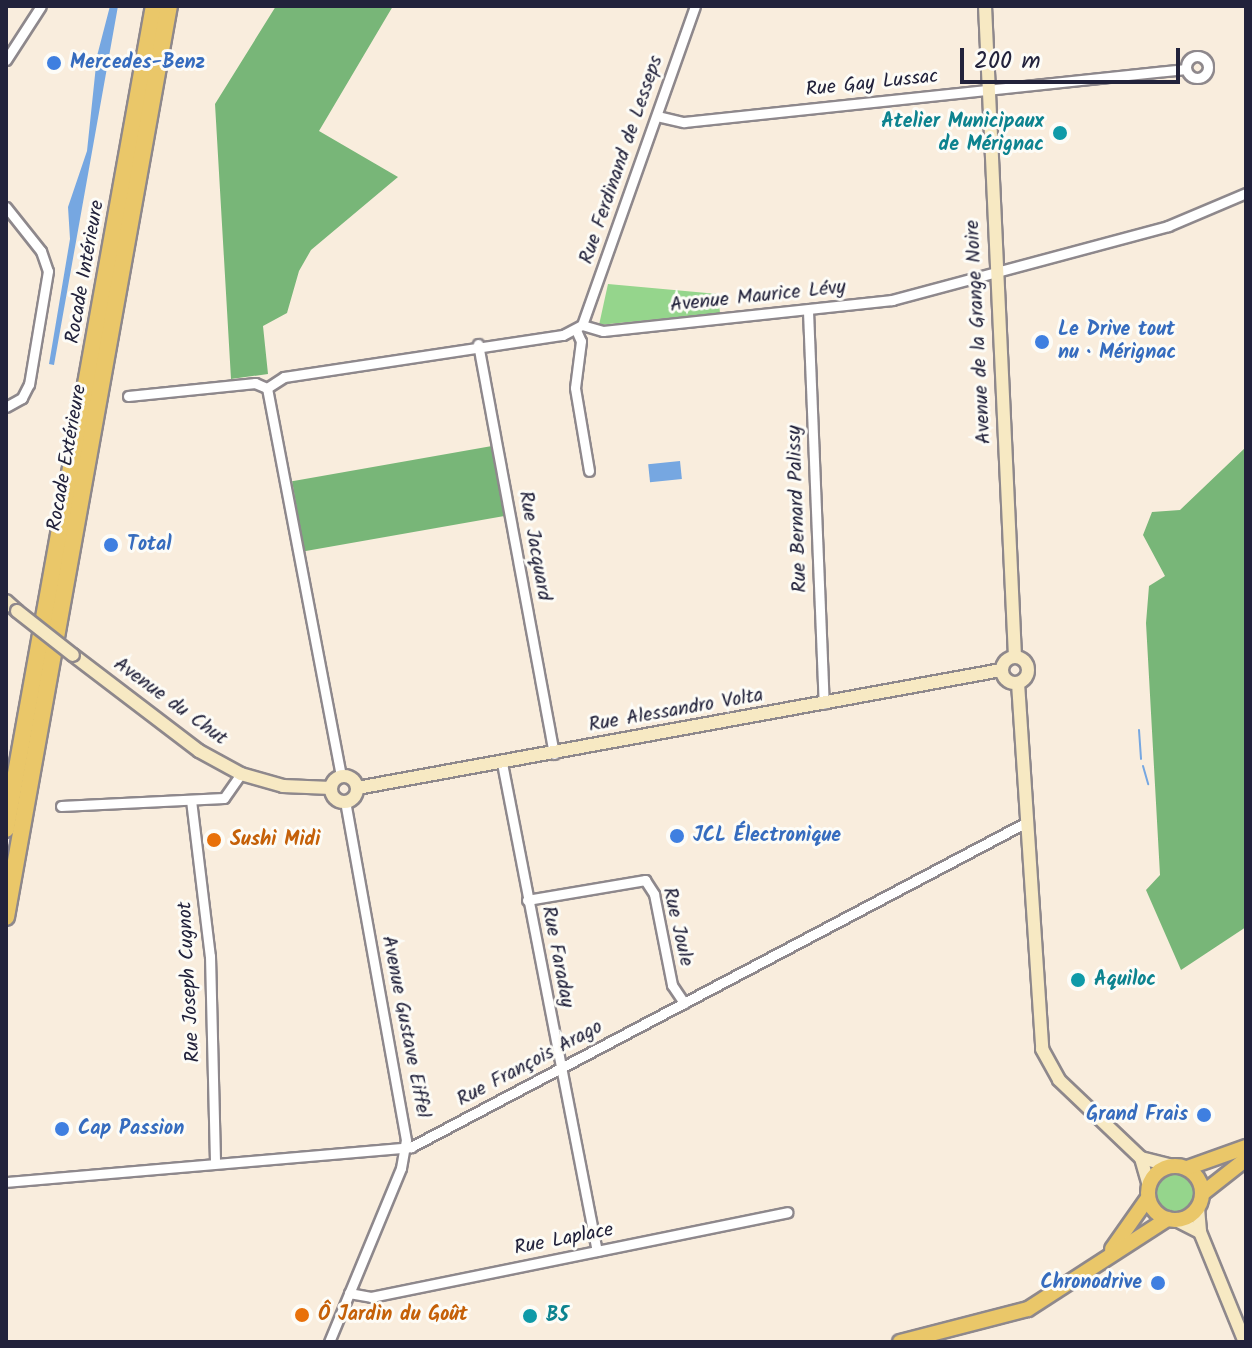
<!DOCTYPE html>
<html>
<head>
<meta charset="utf-8">
<style>
  body { margin:0 }
  #map { position:relative; width:1252px; height:1348px; overflow:hidden; background:#f9eddd; font-family:Kalam,sans-serif }
  div>[style] { position:absolute }
  .green>* { inset:0; background:#95d58c }
  .round { border-radius:50% }
  .forest>* { inset:0; background:#78b678; transform-origin:0 0 }
  .water>* { inset:0; background:#76a7e1; transform-origin:0 0 }
  .stream>* { height:2px; margin:-1px; padding:0 1px; transform-origin:1px; border-radius:1px; background:#76a7e1 }
  .roads { filter:drop-shadow(2px 0 #8e888c) drop-shadow(-2px 0 #8e888c) drop-shadow(0 2px #8e888c) drop-shadow(0 -2px #8e888c) }
  .street>* { height:9px; margin:-4.5px; padding:0 4.5px; transform-origin:4.5px; border-radius:4.5px; background:#fff }
  .street>.ring { margin:-4.5px; padding:0; box-sizing:content-box; background:none; border:9px solid #fff; border-radius:50% }
  .secondary>* { height:12px; margin:-6px; padding:0 6px; transform-origin:6px; border-radius:6px; background:#f7e9c3 }
  .secondary>.ring { margin:-6px; padding:0; box-sizing:content-box; background:none; border:12px solid #f7e9c3; border-radius:50% }
  .primary>* { height:14px; margin:-7px; padding:0 7px; transform-origin:7px; border-radius:7px; background:#eac769 }
  .primary>.ring { margin:-7px; padding:0; box-sizing:content-box; background:none; border:14px solid #eac769; border-radius:50% }
  .highway>* { height:16px; margin:-8px; padding:0 8px; transform-origin:8px; border-radius:8px; background:#eac769 }
  .bridges { filter:drop-shadow(2px 0 #8e888c) drop-shadow(-2px 0 #8e888c) drop-shadow(0 2px #8e888c) drop-shadow(0 -2px #8e888c) }
  .secondary-bridge>* { height:12px; margin:-6px; padding:0 6px; transform-origin:6px; border-radius:6px; background:#f7e9c3 }
  .dots>* { width:22px; height:22px; translate:-50% -50%; box-sizing:border-box; border:4px solid #fdfcf7; border-radius:50% }
  span { translate:-50% -50%; white-space:nowrap; text-align:center; line-height:1.15; -webkit-text-stroke:6px #fdfcf7; paint-order:stroke }
  .shop-label { font-size:20px; color:#366cbe; font-weight:700 }
  .left { translate:0 -50%; text-align:left }
  .right { translate:-100% -50%; text-align:right }
  .street-label { font-size:20px; color:#22223b }
  .culture-label { font-size:20px; color:#0d838f; font-weight:700 }
  .food-label { font-size:20px; color:#c56008; font-weight:700 }
  .frame { position:absolute; inset:0; border:8px solid #22223b; pointer-events:none }
  .scale { position:absolute; left:960px; top:48px; width:220px; height:36px; box-sizing:border-box; border:4px solid #22223b; border-top:0; padding-left:10px; font-size:24px; line-height:28px; white-space:nowrap; color:#22223b; -webkit-text-stroke:6px #fdfcf7; paint-order:stroke }
</style>
</head>
<body>
<div id="map">
  <div class="green">
    <div style="clip-path:polygon(608px 284px,718px 294px,720px 313px,599px 325px)"></div>
    <div class="round" style="left:1156px;top:1173px;width:40px;height:40px"></div>
  </div>
  <div class="forest">
    <div style="clip-path:polygon(276px 6px,393px 6px,319px 131px,398px 177px,311px 250px,299px 271px,287px 313px,263px 326px,268px 374px,231px 379px,215px 104px)"></div>
    <div style="left:492px;top:446px;width:71px;height:203px;rotate:80deg"></div>
    <div style="clip-path:polygon(1246px 447px,1246px 927px,1181px 970px,1146px 890px,1160px 875px,1146px 623px,1149px 586px,1165px 576px,1143px 535px,1152px 512px,1180px 510px)"></div>
  </div>
  <div class="water">
    <div style="clip-path:polygon(110px 6px,118px 6px,54px 365px,49px 364px,70px 239px,68px 207px,87px 151px,97px 56px)"></div>
    <div style="left:680px;top:461px;width:18px;height:32px;rotate:84deg"></div>
  </div>
  <div class="stream">
    <div style="left:1139px;top:730px;width:29px;rotate:86deg"></div>
    <div style="left:1143px;top:766px;width:19px;rotate:74deg"></div>
  </div>
  <div class="roads">
    <div class="street">
      <div class="ring" style="left:1186px;top:56px;width:13px;height:13px"></div>
      <div style="left:6px;top:60px;width:64px;rotate:-57.1deg"></div>
      <div style="left:657px;top:116px;width:28px;rotate:13deg"></div>
      <div style="left:684px;top:122px;width:505px;rotate:-6.03deg"></div>
      <div style="left:6px;top:207px;width:56px;rotate:51.5deg"></div>
      <div style="left:41px;top:251px;width:21px;rotate:71deg"></div>
      <div style="left:48px;top:271px;width:115px;rotate:99.5deg"></div>
      <div style="left:29px;top:384px;width:16px;rotate:117deg"></div>
      <div style="left:22px;top:398px;width:18px;rotate:151deg"></div>
      <div style="left:808px;top:311px;width:393px;rotate:87.7deg"></div>
      <div style="left:582px;top:325px;width:22px;rotate:16deg"></div>
      <div style="left:603px;top:331px;width:291px;rotate:-6.1deg"></div>
      <div style="left:892px;top:300px;width:286px;rotate:-15deg"></div>
      <div style="left:1168px;top:226px;width:85px;rotate:-22.9deg"></div>
      <div style="left:582px;top:325px;width:338px;rotate:-70.5deg"></div>
      <div style="left:576px;top:330px;width:12px;rotate:66deg"></div>
      <div style="left:581px;top:341px;width:47px;rotate:97.3deg"></div>
      <div style="left:575px;top:388px;width:84px;rotate:80.4deg"></div>
      <div style="left:478px;top:344px;width:417px;rotate:79.5deg"></div>
      <div style="left:267px;top:388px;width:395px;rotate:79.2deg"></div>
      <div style="left:267px;top:388px;width:20px;rotate:-33deg"></div>
      <div style="left:284px;top:377px;width:282px;rotate:-8.6deg"></div>
      <div style="left:563px;top:335px;width:21px;rotate:-28deg"></div>
      <div style="left:128px;top:396px;width:128px;rotate:-5.8deg"></div>
      <div style="left:255px;top:383px;width:13px;rotate:23deg"></div>
      <div style="left:502px;top:763px;width:497px;rotate:79deg"></div>
      <div style="left:191px;top:800px;width:157px;rotate:83.1deg"></div>
      <div style="left:210px;top:956px;width:207px;rotate:88.6deg"></div>
      <div style="left:61px;top:806px;width:163px;rotate:-2.8deg"></div>
      <div style="left:224px;top:798px;width:29px;rotate:-55deg"></div>
      <div style="left:527px;top:900px;width:120px;rotate:-9.6deg"></div>
      <div style="left:645px;top:880px;width:17px;rotate:57deg"></div>
      <div style="left:654px;top:894px;width:93px;rotate:78.8deg"></div>
      <div style="left:672px;top:985px;width:22px;rotate:56deg"></div>
      <div style="left:6px;top:1182px;width:407px;rotate:-4.9deg"></div>
      <div style="left:411px;top:1147px;width:694px;rotate:-27.82deg"></div>
      <div style="left:349px;top:1293px;width:22px;rotate:10deg"></div>
      <div style="left:371px;top:1297px;width:425px;rotate:-11.5deg"></div>
      <div style="left:329px;top:1342px;width:188px;rotate:-67.5deg"></div>
      <div style="left:401px;top:1168px;width:28px;rotate:-80deg"></div>
      <div style="left:406px;top:1140px;width:343px;rotate:-100.2deg"></div>
    </div>
    <div class="secondary">
      <div style="left:985px;top:6px;width:651px;rotate:87.36deg"></div>
      <div style="left:6px;top:601px;width:15px;rotate:42deg"></div>
      <div style="left:73px;top:655px;width:158px;rotate:37.3deg"></div>
      <div style="left:199px;top:751px;width:48px;rotate:28.7deg"></div>
      <div style="left:241px;top:774px;width:44px;rotate:15.9deg"></div>
      <div style="left:283px;top:786px;width:48px;rotate:2.4deg"></div>
      <div class="ring" style="left:1002px;top:657px;width:14px;height:14px"></div>
      <div style="left:1018px;top:683px;width:367px;rotate:86.2deg"></div>
      <div style="left:1042px;top:1049px;width:35px;rotate:61deg"></div>
      <div style="left:1059px;top:1080px;width:113px;rotate:43.6deg"></div>
      <div style="left:1141px;top:1158px;width:33px;rotate:14deg"></div>
      <div class="ring" style="left:331px;top:776px;width:14px;height:14px"></div>
      <div style="left:357px;top:788px;width:655px;rotate:-10.38deg"></div>
      <div style="left:1141px;top:1158px;width:29px;rotate:74deg"></div>
      <div style="left:1198px;top:1208px;width:24px;rotate:85deg"></div>
      <div style="left:1200px;top:1232px;width:119px;rotate:67.8deg"></div>
      <div style="left:1176px;top:1220px;width:27px;rotate:27deg"></div>
    </div>
    <div class="primary">
      <div class="ring" style="left:1148px;top:1166px;width:40px;height:40px"></div>
      <div style="left:1187px;top:1168px;width:63px;rotate:-19.6deg"></div>
      <div style="left:1203px;top:1193px;width:55px;rotate:-38.3deg"></div>
      <div style="left:1112px;top:1249px;width:62px;rotate:-54.8deg"></div>
      <div style="left:900px;top:1342px;width:132px;rotate:-14.5deg"></div>
      <div style="left:1028px;top:1309px;width:166px;rotate:-32.9deg"></div>
    </div>
    <div class="highway">
      <div style="left:6px;top:829px;width:836px;rotate:-79.81deg"></div>
      <div style="left:6px;top:917px;width:925px;rotate:-79.86deg"></div>
    </div>
  </div>
  <div class="bridges">
    <div class="secondary-bridge">
      <div style="left:17px;top:611px;width:71px;rotate:38.2deg"></div>
    </div>
  </div>
  <div class="dots">
    <div style="left:54px;top:63px;background:#3f7fe0"></div>
    <div style="left:1060px;top:133px;background:#0f9aa8"></div>
    <div style="left:1042px;top:342px;background:#3f7fe0"></div>
    <div style="left:111px;top:545px;background:#3f7fe0"></div>
    <div style="left:677px;top:836px;background:#3f7fe0"></div>
    <div style="left:214px;top:840px;background:#e8710a"></div>
    <div style="left:1078px;top:980px;background:#0f9aa8"></div>
    <div style="left:1204px;top:1115px;background:#3f7fe0"></div>
    <div style="left:62px;top:1129px;background:#3f7fe0"></div>
    <div style="left:1158px;top:1283px;background:#3f7fe0"></div>
    <div style="left:302px;top:1315px;background:#e8710a"></div>
    <div style="left:530px;top:1316px;background:#0f9aa8"></div>
  </div>
  <div class="shop-label">
    <span class="left" style="left:70px;top:63px">Mercedes-Benz</span>
    <span class="left" style="left:1058px;top:342px">Le Drive tout<br>nu · Mérignac</span>
    <span class="left" style="left:127px;top:545px">Total</span>
    <span class="left" style="left:693px;top:836px">JCL Électronique</span>
    <span class="right" style="left:1188px;top:1115px">Grand Frais</span>
    <span class="left" style="left:78px;top:1129px">Cap Passion</span>
    <span class="right" style="left:1142px;top:1283px">Chronodrive</span>
  </div>
  <div class="street-label">
    <span style="left:872px;top:84px;rotate:-6deg">Rue Gay Lussac</span>
    <span style="left:622px;top:160px;rotate:-71deg">Rue Ferdinand de Lesseps</span>
    <span style="left:86px;top:272px;rotate:-80deg">Rocade Intérieure</span>
    <span style="left:758px;top:297px;rotate:-6deg">Avenue Maurice Lévy</span>
    <span style="left:979px;top:332px;rotate:-93deg">Avenue de la Grange Noire</span>
    <span style="left:68px;top:458px;rotate:-80deg">Rocade Extérieure</span>
    <span style="left:798px;top:509px;rotate:-92deg">Rue Bernard Palissy</span>
    <span style="left:534px;top:546px;rotate:80deg">Rue Jacquard</span>
    <span style="left:170px;top:702px;rotate:36deg">Avenue du Chut</span>
    <span style="left:676px;top:711px;rotate:-10deg">Rue Alessandro Volta</span>
    <span style="left:677px;top:927px;rotate:77deg">Rue Joule</span>
    <span style="left:557px;top:957px;rotate:79deg">Rue Faraday</span>
    <span style="left:190px;top:982px;rotate:-93deg">Rue Joseph Cugnot</span>
    <span style="left:405px;top:1027px;rotate:79deg">Avenue Gustave Eiffel</span>
    <span style="left:530px;top:1064px;rotate:-28deg">Rue François Arago</span>
    <span style="left:564px;top:1240px;rotate:-11deg">Rue Laplace</span>
  </div>
  <div class="culture-label">
    <span class="right" style="left:1044px;top:134px">Atelier Municipaux<br>de Mérignac</span>
    <span class="left" style="left:1094px;top:980px">Aquiloc</span>
    <span class="left" style="left:546px;top:1316px">B5</span>
  </div>
  <div class="food-label">
    <span class="left" style="left:230px;top:840px">Sushi Midi</span>
    <span class="left" style="left:318px;top:1315px">Ô Jardin du Goût</span>
  </div>
  <div class="frame"></div>
  <div class="scale">200 m</div>
</div>
</body>
</html>
